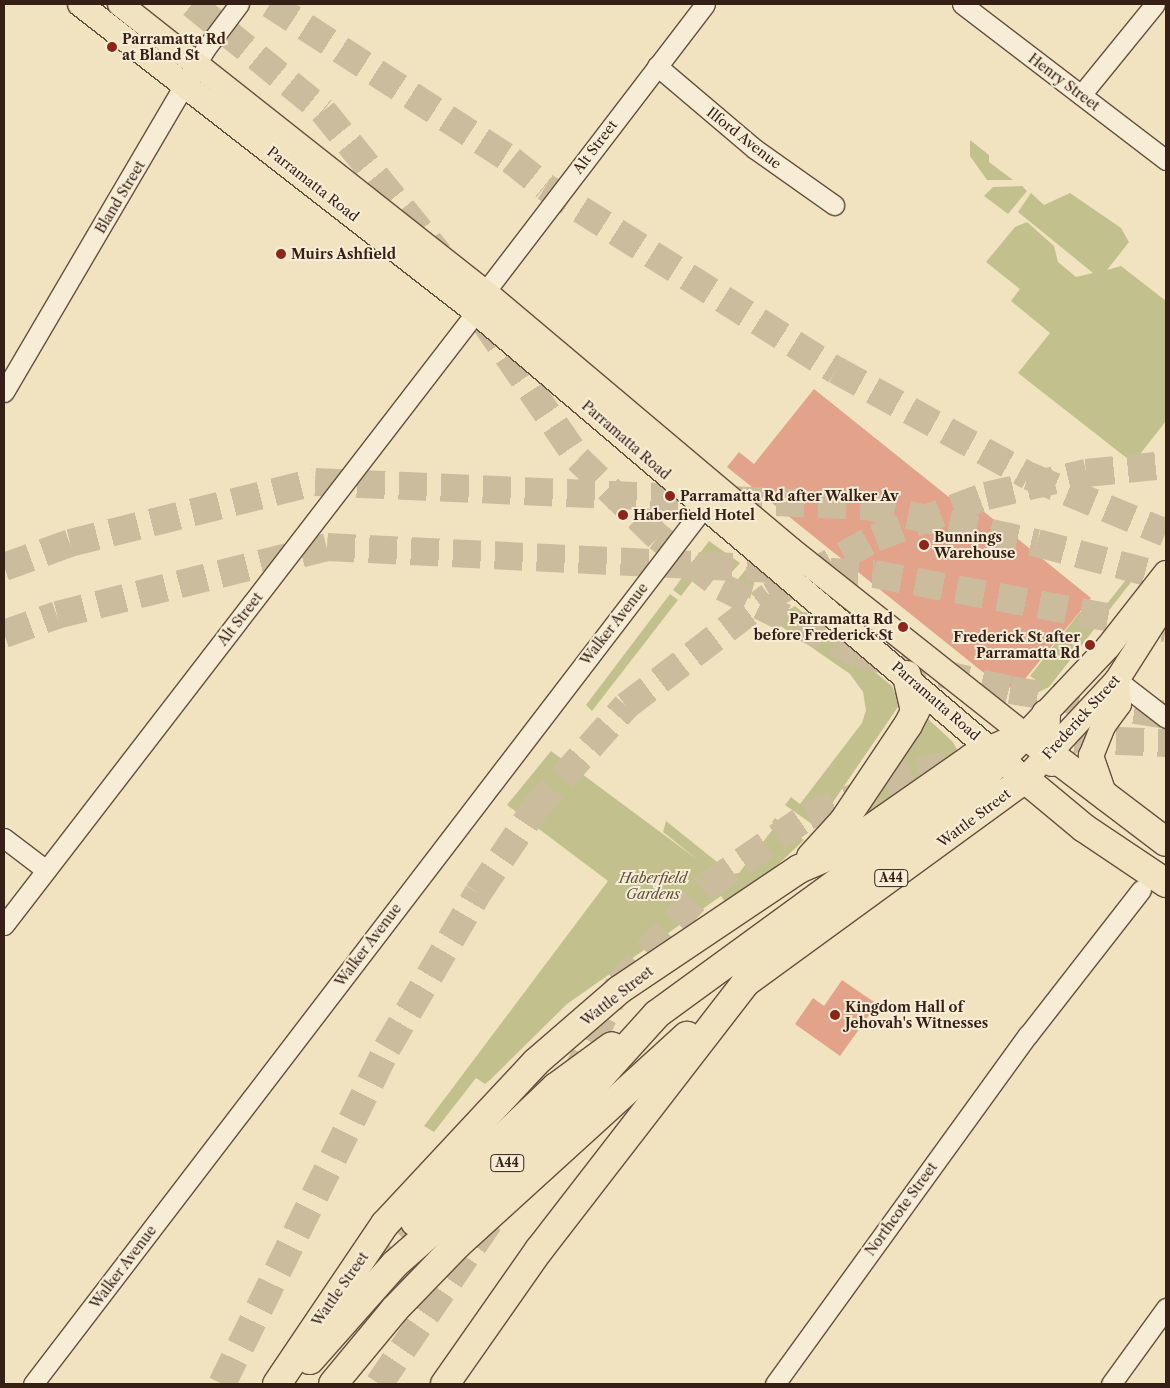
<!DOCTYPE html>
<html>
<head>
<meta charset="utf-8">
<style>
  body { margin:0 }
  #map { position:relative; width:1170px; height:1388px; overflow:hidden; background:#f2e3c0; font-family:"Libre Caslon Text",serif }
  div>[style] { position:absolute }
  .green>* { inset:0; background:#c2c18d }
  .building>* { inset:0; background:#e3a28a }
  .highway-tunnel>* { height:28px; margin-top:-14px; transform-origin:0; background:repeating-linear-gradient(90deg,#ccbc9e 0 28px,transparent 0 42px) }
  .roads { filter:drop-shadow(1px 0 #65503f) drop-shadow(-1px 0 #65503f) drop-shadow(0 1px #65503f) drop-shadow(0 -1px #65503f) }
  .minor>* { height:19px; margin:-9.5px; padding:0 9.5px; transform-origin:9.5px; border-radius:9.5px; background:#f7edd6 }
  .major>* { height:24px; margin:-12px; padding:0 12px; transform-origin:12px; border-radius:12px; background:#f2e3c0 }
  .highway>* { height:28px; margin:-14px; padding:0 14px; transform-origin:14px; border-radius:14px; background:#f2e3c0 }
  .dots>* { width:14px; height:14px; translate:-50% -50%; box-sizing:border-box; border:2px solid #f7edd6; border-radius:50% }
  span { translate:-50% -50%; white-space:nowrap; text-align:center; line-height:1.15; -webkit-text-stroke:4px #f7edd6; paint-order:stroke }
  .shield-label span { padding:1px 4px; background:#f7edd6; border:1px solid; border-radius:4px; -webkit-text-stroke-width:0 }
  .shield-label { font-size:12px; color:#361f14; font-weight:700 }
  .poi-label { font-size:14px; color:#361f14; font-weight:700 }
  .left { translate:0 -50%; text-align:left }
  .right { translate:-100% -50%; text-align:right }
  .street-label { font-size:14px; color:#361f14 }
  .park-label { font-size:14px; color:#605038; font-style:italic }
  .frame { position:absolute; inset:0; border:5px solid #361f14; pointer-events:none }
</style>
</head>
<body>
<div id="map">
  <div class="green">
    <div style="clip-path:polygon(970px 140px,989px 155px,989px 162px,1013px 180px,987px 180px,970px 156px)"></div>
    <div style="clip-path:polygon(1022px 186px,1027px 191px,1008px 214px,984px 196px,993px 187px)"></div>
    <div style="clip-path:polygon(1031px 193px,1044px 205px,1070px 193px,1121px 228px,1129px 242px,1107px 270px,1121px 266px,1166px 301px,1166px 421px,1133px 463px,1018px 373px,1050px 333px,1011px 301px,1020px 289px,986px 262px,1015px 227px,1027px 222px,1054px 246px,1058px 262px,1076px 277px,1093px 273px,1018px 212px)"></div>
    <div style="clip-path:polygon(709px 541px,740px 563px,725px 580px,705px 565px,681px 596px,673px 590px)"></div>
    <div style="clip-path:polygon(1142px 560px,1146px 563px,1049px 687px,1017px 703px,1039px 682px,1030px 676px,1080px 612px,1093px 621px)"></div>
    <div style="clip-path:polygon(747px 568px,756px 576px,750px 599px,734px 584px)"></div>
    <div style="clip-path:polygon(670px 594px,678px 600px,592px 711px,586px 705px)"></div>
    <div style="clip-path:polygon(795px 606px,892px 686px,900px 704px,816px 827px,785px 805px,791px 797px,800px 804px,862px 723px,866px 710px,863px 692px,850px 674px,772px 620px)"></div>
    <div style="clip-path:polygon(926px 717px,953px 742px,962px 759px,868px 822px,855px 817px)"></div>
    <div style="clip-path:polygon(551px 751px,698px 860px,663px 832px,666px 821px,732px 874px,739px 873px,776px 825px,772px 822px,775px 818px,804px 840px,766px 876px,725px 902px,721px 896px,567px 1004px,490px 1080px,485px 1084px,476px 1078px,434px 1132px,424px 1126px,608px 881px,507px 805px)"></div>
  </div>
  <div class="building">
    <div style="clip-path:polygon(814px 389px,955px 502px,962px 494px,1091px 598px,1020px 685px,1004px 689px,727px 467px,739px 452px,754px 464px)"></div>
    <div style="clip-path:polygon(842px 980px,877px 1004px,840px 1056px,795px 1024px,813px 998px,824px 1006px)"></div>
  </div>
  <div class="highway-tunnel">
    <div style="left:192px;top:4px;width:169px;rotate:39.2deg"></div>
    <div style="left:323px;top:111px;width:184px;rotate:51deg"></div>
    <div style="left:270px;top:4px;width:287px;rotate:32.9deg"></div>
    <div style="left:511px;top:160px;width:43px;rotate:38.5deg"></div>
    <div style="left:545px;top:187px;width:344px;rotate:32.2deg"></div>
    <div style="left:836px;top:370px;width:220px;rotate:28.8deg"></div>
    <div style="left:1029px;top:476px;width:148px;rotate:22.6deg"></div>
    <div style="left:484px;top:321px;width:167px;rotate:55.7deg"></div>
    <div style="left:578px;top:459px;width:112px;rotate:44.3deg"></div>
    <div style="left:658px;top:537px;width:81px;rotate:38deg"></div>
    <div style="left:722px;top:587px;width:153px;rotate:26.1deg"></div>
    <div style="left:859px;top:654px;width:155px;rotate:13.4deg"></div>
    <div style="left:1010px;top:690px;width:158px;rotate:9.1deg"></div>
    <div style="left:4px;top:567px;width:70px;rotate:-20deg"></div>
    <div style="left:70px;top:543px;width:252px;rotate:-14deg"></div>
    <div style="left:315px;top:482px;width:553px;rotate:2.49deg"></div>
    <div style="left:867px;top:506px;width:174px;rotate:12.3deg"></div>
    <div style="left:1037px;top:543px;width:133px;rotate:14.8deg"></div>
    <div style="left:4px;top:634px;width:56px;rotate:-19.7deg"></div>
    <div style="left:57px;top:615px;width:278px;rotate:-14.1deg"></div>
    <div style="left:327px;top:547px;width:548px;rotate:2.83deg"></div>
    <div style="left:874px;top:574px;width:297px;rotate:10.5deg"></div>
    <div style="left:1041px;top:746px;width:34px;rotate:-12deg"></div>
    <div style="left:1074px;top:739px;width:92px;rotate:2.5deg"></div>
    <div style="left:573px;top:1080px;width:106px;rotate:-64.4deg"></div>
    <div style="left:619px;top:984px;width:133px;rotate:-48deg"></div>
    <div style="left:708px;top:885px;width:121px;rotate:-34.6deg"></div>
    <div style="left:808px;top:816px;width:118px;rotate:-21.8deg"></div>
    <div style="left:918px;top:772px;width:53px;rotate:-11.9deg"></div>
    <div style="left:346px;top:1300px;width:103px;rotate:-48.6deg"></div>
    <div style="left:222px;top:1384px;width:374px;rotate:-63.8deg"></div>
    <div style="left:387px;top:1048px;width:180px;rotate:-59.6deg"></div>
    <div style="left:478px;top:893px;width:100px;rotate:-56deg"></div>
    <div style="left:534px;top:810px;width:139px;rotate:-48.5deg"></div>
    <div style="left:626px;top:706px;width:181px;rotate:-37.4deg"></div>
    <div style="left:770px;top:596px;width:120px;rotate:-28.9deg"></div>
    <div style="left:875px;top:538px;width:119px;rotate:-20.7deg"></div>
    <div style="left:986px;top:496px;width:103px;rotate:-13deg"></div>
    <div style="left:1086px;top:473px;width:80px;rotate:-5.7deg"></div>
    <div style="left:379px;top:1384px;width:196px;rotate:-55.8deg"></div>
  </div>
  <div class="roads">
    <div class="minor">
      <div style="left:962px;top:4px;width:257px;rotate:37.4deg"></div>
      <div style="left:657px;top:66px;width:128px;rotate:40.3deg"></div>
      <div style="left:755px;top:149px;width:97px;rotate:35.3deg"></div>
      <div style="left:1081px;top:95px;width:117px;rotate:-50.9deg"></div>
      <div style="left:485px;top:292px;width:362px;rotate:-52.6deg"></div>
      <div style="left:4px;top:392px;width:399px;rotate:-59.6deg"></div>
      <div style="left:206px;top:48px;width:55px;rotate:-53.1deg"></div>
      <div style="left:1117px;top:680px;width:62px;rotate:37.8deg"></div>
      <div style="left:4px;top:838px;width:53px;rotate:37.3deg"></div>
      <div style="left:4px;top:925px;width:774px;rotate:-52.4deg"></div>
      <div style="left:33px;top:1384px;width:1104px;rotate:-52.58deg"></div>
      <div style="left:775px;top:1384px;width:431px;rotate:-54.1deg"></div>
      <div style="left:1028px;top:1035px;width:184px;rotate:-52.1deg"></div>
      <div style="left:1111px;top:1384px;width:94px;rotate:-54.1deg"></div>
    </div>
    <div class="major">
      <div style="left:80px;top:4px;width:502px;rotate:37.87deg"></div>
      <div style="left:476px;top:312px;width:721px;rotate:40.39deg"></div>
      <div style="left:1025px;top:779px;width:135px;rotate:-47.1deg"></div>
      <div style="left:1117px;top:680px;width:91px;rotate:-57.5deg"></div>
      <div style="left:120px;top:4px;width:465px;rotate:38.3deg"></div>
      <div style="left:485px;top:292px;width:399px;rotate:40.1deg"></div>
      <div style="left:790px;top:549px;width:300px;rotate:38.4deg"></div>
      <div style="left:1025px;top:735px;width:121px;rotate:-46.7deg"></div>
      <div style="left:1108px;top:647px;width:94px;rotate:-51.9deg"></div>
      <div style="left:1106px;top:799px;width:46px;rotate:-109.2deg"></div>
      <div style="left:1091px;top:756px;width:32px;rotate:-68deg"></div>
      <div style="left:1103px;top:726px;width:27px;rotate:-54deg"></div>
      <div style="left:1119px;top:704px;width:24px;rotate:-95deg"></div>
    </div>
    <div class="highway">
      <div style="left:1046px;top:714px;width:25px;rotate:92deg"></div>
      <div style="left:1045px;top:739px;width:24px;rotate:73deg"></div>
      <div style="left:1025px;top:735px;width:177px;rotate:37.2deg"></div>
      <div style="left:811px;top:857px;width:47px;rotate:-47.6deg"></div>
      <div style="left:843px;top:822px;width:117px;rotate:-56.2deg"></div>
      <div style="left:908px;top:725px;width:16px;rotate:-63deg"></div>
      <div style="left:915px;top:711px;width:37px;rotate:-103deg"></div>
      <div style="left:415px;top:1222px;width:195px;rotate:-43.8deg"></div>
      <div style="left:556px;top:1087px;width:69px;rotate:-36.2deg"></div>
      <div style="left:310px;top:1360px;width:128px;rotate:-48.5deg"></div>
      <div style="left:395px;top:1264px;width:237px;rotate:-41.4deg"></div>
      <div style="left:573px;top:1107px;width:125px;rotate:-47.9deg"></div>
      <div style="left:657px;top:1014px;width:409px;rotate:-36.1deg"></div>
      <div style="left:987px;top:773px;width:40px;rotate:-45deg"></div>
      <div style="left:277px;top:1384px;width:193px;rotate:-56deg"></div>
      <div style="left:385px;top:1224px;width:221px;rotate:-47deg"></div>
      <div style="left:536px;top:1062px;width:110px;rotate:-40.9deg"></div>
      <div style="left:619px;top:990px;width:217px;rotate:-33.9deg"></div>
      <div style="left:799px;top:869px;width:40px;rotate:-23.4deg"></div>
      <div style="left:836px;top:853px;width:166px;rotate:-34.9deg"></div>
      <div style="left:972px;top:758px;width:58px;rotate:-23.5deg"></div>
      <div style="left:333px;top:1384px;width:97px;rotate:-50.4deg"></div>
      <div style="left:395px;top:1309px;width:89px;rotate:-45.9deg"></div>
      <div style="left:457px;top:1245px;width:311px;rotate:-42.3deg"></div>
      <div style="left:445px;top:1384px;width:164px;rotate:-55deg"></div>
      <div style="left:539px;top:1250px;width:337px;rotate:-52.3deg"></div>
      <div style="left:745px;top:983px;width:346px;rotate:-36.1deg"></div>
      <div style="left:1025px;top:779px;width:77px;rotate:39.7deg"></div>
      <div style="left:1084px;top:828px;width:99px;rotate:33.9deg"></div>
    </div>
  </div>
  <div class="dots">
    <div style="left:112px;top:47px;background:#8f2418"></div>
    <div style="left:281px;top:254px;background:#8f2418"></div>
    <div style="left:670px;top:496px;background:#8f2418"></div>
    <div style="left:623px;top:515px;background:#8f2418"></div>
    <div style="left:924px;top:545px;background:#8f2418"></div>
    <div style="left:903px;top:627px;background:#8f2418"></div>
    <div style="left:1090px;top:645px;background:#8f2418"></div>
    <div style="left:835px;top:1015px;background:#8f2418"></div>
  </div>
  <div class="shield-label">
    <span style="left:891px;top:878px">A44</span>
    <span style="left:507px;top:1163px">A44</span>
  </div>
  <div class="poi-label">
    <span class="left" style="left:122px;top:47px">Parramatta Rd<br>at Bland St</span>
    <span class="left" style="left:291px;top:254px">Muirs Ashfield</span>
    <span class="left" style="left:680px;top:496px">Parramatta Rd after Walker Av</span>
    <span class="left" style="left:633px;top:515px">Haberfield Hotel</span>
    <span class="left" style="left:934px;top:545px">Bunnings<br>Warehouse</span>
    <span class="right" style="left:893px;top:627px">Parramatta Rd<br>before Frederick St</span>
    <span class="right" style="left:1080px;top:645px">Frederick St after<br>Parramatta Rd</span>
    <span class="left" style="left:845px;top:1015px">Kingdom Hall of<br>Jehovah's Witnesses</span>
  </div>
  <div class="street-label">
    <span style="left:1064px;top:82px;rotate:37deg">Henry Street</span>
    <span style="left:744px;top:138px;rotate:38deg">Ilford Avenue</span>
    <span style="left:595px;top:147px;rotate:-53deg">Alt Street</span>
    <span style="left:313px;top:184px;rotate:38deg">Parramatta Road</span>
    <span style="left:120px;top:197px;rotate:-59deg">Bland Street</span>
    <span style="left:626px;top:440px;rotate:41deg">Parramatta Road</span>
    <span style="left:240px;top:619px;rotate:-52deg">Alt Street</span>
    <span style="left:614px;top:624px;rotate:-52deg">Walker Avenue</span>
    <span style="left:936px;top:701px;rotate:41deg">Parramatta Road</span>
    <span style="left:1081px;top:717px;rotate:-48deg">Frederick Street</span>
    <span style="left:974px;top:818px;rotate:-37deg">Wattle Street</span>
    <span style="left:368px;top:945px;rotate:-53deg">Walker Avenue</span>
    <span style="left:617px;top:996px;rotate:-38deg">Wattle Street</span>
    <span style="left:901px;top:1209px;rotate:-54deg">Northcote Street</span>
    <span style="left:123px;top:1267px;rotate:-53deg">Walker Avenue</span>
    <span style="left:340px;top:1289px;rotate:-55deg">Wattle Street</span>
  </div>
  <div class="park-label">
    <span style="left:653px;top:886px">Haberfield<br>Gardens</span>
  </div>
  <div class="frame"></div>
</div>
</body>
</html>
